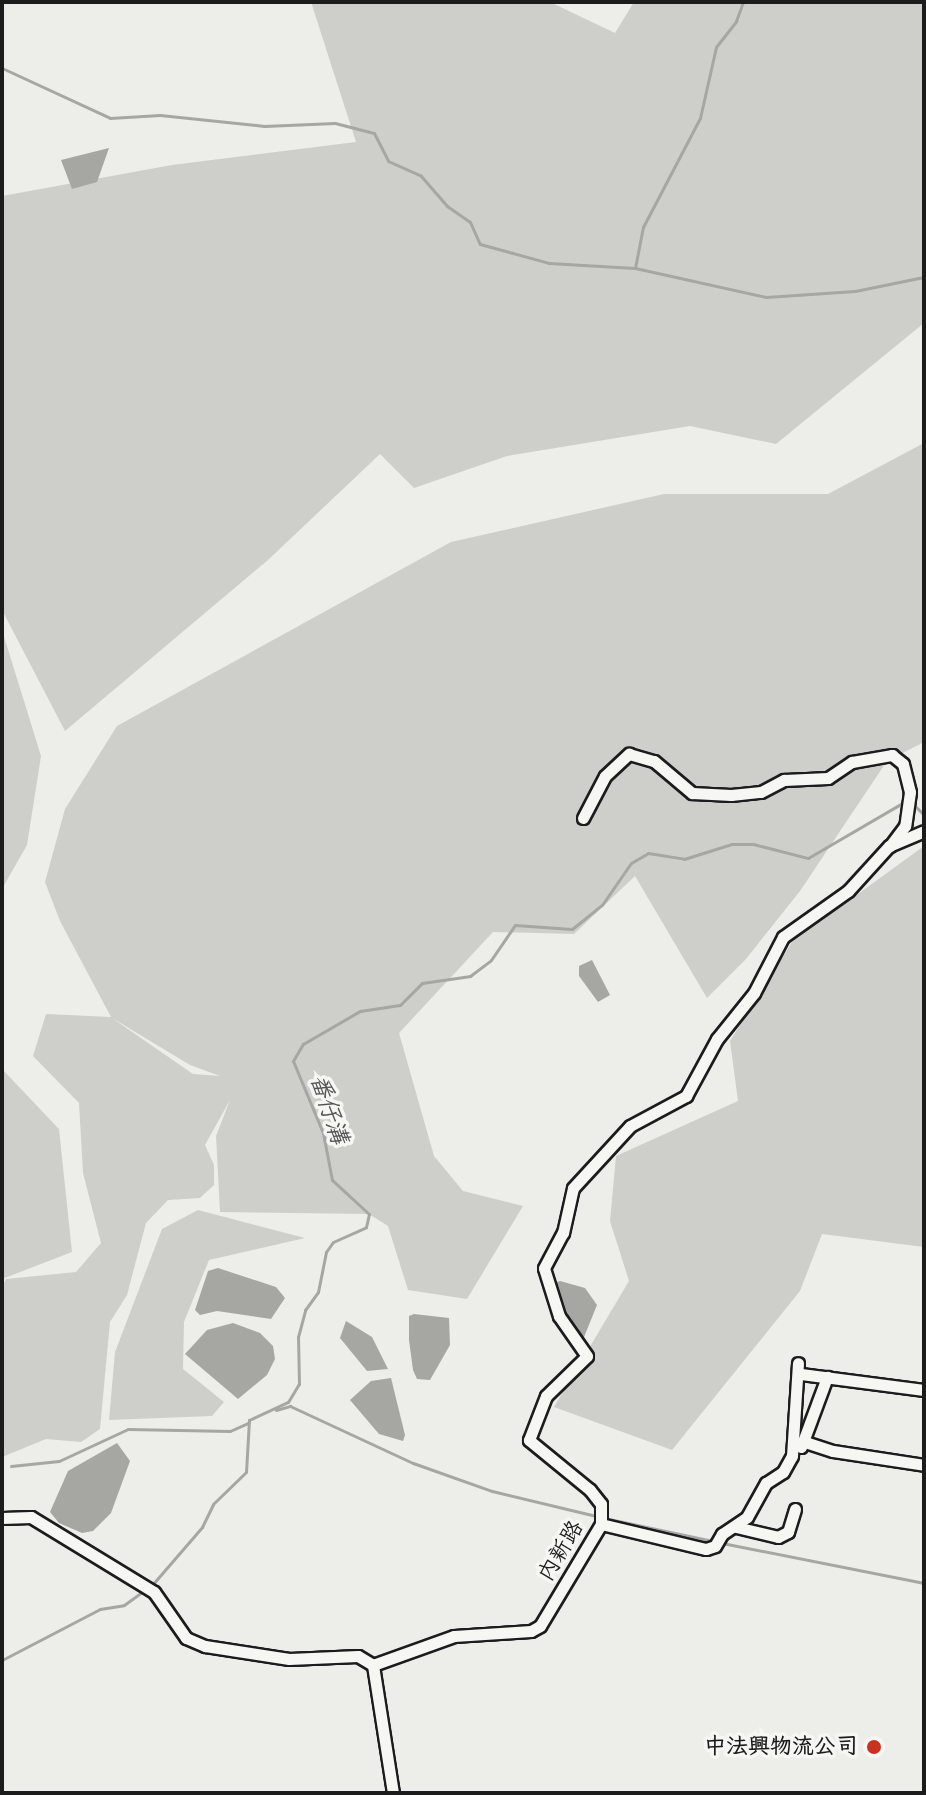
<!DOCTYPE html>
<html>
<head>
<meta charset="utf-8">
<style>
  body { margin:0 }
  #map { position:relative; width:926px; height:1795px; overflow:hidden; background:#edede9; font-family:"Comic Neue","LXGW WenKai TC",sans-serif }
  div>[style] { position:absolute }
  .green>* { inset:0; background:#cececb }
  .water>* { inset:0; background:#a6a6a3 }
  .stream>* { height:3px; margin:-1.5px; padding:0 1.5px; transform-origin:1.5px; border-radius:1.5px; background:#a6a6a3 }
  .roads { filter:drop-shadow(2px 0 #1c1c1c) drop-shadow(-2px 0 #1c1c1c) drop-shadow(0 2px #1c1c1c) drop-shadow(0 -2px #1c1c1c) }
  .street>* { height:11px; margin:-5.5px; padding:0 5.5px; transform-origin:5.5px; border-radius:5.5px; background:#f6f6f2 }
  .dots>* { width:22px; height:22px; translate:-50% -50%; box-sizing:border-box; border:4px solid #f6f6f2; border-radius:50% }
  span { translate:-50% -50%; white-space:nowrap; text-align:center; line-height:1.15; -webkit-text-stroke:7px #f6f6f2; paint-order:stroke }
  .street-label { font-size:22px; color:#1c1c1c }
  .poi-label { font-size:22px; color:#1c1c1c; font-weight:700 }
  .right { translate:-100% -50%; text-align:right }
  .water-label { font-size:24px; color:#535352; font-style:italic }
  .frame { position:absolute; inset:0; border:4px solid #1c1c1c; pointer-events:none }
</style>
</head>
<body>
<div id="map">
  <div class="green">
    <div style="clip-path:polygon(311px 2px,550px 2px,615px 33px,634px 2px,924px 2px,924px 323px,776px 444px,690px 426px,507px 456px,414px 488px,380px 454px,268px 560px,65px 731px,2px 610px,2px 196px,172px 165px,356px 142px)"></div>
    <div style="clip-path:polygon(evenodd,924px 443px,924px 742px,887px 761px,800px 891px,746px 959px,707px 998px,635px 876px,574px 934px,493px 932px,399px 1033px,434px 1156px,463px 1191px,523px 1206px,467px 1299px,408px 1290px,388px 1226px,369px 1214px,220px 1212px,216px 1136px,230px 1100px,205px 1145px,214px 1165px,214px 1185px,200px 1198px,168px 1200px,146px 1223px,127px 1295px,110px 1322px,100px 1429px,81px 1442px,46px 1439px,2px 1457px,2px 1287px,6px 1279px,76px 1272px,101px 1243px,83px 1173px,79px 1103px,33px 1056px,46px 1014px,111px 1017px,60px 921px,45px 882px,65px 809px,117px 726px,451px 542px,664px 494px,828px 494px,924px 443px,112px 1018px,190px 1065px,220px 1076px,193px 1074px,112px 1018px)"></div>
    <div style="clip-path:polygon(2px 630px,41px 756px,27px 845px,2px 889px)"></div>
    <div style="clip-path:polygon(924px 846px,924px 1247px,822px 1234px,800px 1291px,672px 1450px,554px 1407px,629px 1281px,610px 1221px,616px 1156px,738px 1101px,730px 1041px,792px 942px)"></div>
    <div style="clip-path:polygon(2px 1069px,59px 1129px,72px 1252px,2px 1279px)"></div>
    <div style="clip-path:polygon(198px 1210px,305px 1238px,209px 1260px,184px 1322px,183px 1369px,224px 1402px,212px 1416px,109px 1420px,115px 1352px,162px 1229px)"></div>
  </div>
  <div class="water">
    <div style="clip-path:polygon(109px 148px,97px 182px,72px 189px,61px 160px)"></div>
    <div style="clip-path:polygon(592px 960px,610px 995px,598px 1002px,579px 976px,579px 966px)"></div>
    <div style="clip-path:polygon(218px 1268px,276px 1287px,285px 1298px,271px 1319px,217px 1311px,200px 1315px,195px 1310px,208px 1271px)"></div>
    <div style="clip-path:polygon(560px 1281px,585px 1288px,597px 1305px,582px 1342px,552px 1284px)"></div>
    <div style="clip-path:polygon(414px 1314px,449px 1318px,450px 1345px,430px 1380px,417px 1379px,413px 1370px,409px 1340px,409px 1316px)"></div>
    <div style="clip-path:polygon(346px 1321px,372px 1337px,388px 1369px,367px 1371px,340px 1338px)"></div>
    <div style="clip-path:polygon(233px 1323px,260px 1333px,273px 1346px,275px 1359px,267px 1375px,238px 1399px,185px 1354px,207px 1330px)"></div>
    <div style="clip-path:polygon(391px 1378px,405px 1435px,403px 1441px,379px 1434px,350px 1400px,371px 1381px)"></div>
    <div style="clip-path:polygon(117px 1443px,130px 1461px,111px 1513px,93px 1531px,82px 1533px,59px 1523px,50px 1512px,68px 1471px)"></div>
  </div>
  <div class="stream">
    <div style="left:2px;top:68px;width:119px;rotate:24.8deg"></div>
    <div style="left:110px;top:118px;width:50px;rotate:-3.4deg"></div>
    <div style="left:160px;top:115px;width:105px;rotate:6deg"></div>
    <div style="left:264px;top:126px;width:71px;rotate:-2.4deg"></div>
    <div style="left:335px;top:123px;width:40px;rotate:14.4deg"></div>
    <div style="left:374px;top:133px;width:31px;rotate:63deg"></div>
    <div style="left:388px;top:161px;width:36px;rotate:24deg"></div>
    <div style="left:421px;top:176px;width:40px;rotate:49deg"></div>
    <div style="left:447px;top:206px;width:28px;rotate:35deg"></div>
    <div style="left:470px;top:222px;width:24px;rotate:66deg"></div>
    <div style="left:480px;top:244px;width:72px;rotate:15.4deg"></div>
    <div style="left:549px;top:263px;width:86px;rotate:3.3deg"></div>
    <div style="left:635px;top:268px;width:134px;rotate:12.5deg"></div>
    <div style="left:766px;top:297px;width:89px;rotate:-3.9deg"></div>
    <div style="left:855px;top:291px;width:70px;rotate:-11.5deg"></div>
    <div style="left:635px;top:268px;width:42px;rotate:-79deg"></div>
    <div style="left:643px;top:227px;width:123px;rotate:-62.4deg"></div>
    <div style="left:700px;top:118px;width:73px;rotate:-77.3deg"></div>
    <div style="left:716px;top:47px;width:33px;rotate:-52deg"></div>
    <div style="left:736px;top:21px;width:20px;rotate:-70deg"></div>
    <div style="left:913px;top:804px;width:16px;rotate:45deg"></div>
    <div style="left:276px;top:1410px;width:15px;rotate:-16deg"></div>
    <div style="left:290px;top:1406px;width:136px;rotate:24.9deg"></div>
    <div style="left:413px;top:1463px;width:84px;rotate:19.5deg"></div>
    <div style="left:492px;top:1491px;width:107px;rotate:13.5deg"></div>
    <div style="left:11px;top:1466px;width:48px;rotate:-5.9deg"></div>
    <div style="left:59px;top:1461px;width:76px;rotate:-24.9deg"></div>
    <div style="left:128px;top:1429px;width:102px;rotate:1.1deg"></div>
    <div style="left:230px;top:1431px;width:20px;rotate:-24deg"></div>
    <div style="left:604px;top:1518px;width:111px;rotate:11.9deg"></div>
    <div style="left:722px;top:1543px;width:206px;rotate:11.2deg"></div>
    <div style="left:152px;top:1585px;width:77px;rotate:-49.2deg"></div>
    <div style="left:202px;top:1527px;width:25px;rotate:-64deg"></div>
    <div style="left:213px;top:1504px;width:46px;rotate:-44.1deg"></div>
    <div style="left:246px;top:1472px;width:52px;rotate:-86.7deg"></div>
    <div style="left:249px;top:1420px;width:43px;rotate:-24.8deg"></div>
    <div style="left:288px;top:1402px;width:21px;rotate:-59deg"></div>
    <div style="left:299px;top:1384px;width:47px;rotate:-91.2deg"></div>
    <div style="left:298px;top:1337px;width:28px;rotate:-75deg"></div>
    <div style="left:305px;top:1310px;width:22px;rotate:-54deg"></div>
    <div style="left:318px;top:1292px;width:41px;rotate:-78.7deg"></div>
    <div style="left:326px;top:1252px;width:12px;rotate:-55deg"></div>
    <div style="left:333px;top:1242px;width:36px;rotate:-24deg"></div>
    <div style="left:366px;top:1227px;width:13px;rotate:-77deg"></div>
    <div style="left:369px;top:1214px;width:50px;rotate:-137.4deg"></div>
    <div style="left:332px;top:1180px;width:48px;rotate:-100.8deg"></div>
    <div style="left:323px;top:1133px;width:78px;rotate:-112.6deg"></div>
    <div style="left:293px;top:1061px;width:20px;rotate:-60deg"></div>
    <div style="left:303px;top:1044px;width:66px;rotate:-30.1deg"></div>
    <div style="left:360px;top:1011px;width:40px;rotate:-8.5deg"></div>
    <div style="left:400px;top:1005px;width:31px;rotate:-45deg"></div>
    <div style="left:422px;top:983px;width:49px;rotate:-8.3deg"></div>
    <div style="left:470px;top:976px;width:26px;rotate:-37deg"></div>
    <div style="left:491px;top:960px;width:42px;rotate:-55.6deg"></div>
    <div style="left:515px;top:925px;width:57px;rotate:4deg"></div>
    <div style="left:572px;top:929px;width:38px;rotate:-39deg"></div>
    <div style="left:602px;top:905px;width:51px;rotate:-55.4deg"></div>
    <div style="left:631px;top:863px;width:20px;rotate:-30deg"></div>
    <div style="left:648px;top:853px;width:36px;rotate:9deg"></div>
    <div style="left:684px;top:859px;width:50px;rotate:-17.4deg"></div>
    <div style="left:732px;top:844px;width:21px"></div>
    <div style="left:753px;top:844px;width:57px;rotate:14.3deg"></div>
    <div style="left:808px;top:858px;width:113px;rotate:-30.2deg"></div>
    <div style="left:2px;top:1660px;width:110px;rotate:-27.5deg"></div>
    <div style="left:100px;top:1609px;width:24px;rotate:-9deg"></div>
    <div style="left:124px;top:1605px;width:27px;rotate:-36deg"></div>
  </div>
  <div class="roads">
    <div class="street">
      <div style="left:583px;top:818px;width:47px;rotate:-62.4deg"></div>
      <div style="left:605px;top:776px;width:33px;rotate:-43deg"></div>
      <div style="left:629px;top:754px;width:26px;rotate:16deg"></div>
      <div style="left:654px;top:761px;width:50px;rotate:40.1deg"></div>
      <div style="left:692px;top:793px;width:39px;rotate:3deg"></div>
      <div style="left:731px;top:795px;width:30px;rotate:-6deg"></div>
      <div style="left:761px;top:792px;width:26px;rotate:-28deg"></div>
      <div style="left:784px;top:780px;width:44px;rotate:-2.6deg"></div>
      <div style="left:828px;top:778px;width:29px;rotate:-34deg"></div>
      <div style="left:852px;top:762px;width:41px;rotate:-9.9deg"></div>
      <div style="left:892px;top:755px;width:14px;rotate:39deg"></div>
      <div style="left:903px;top:764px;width:29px;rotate:76deg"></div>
      <div style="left:910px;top:792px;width:34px;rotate:98deg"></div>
      <div style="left:905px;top:826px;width:25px;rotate:127deg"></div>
      <div style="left:801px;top:1374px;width:124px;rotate:7.4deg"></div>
      <div style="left:805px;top:1442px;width:29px;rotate:18deg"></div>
      <div style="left:833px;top:1451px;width:92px;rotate:8.7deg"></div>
      <div style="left:801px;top:1447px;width:75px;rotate:-69.6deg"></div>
      <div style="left:2px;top:1518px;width:29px;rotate:-2deg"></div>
      <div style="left:31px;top:1517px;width:144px;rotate:31.4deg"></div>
      <div style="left:154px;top:1592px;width:56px;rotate:55.2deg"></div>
      <div style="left:186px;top:1638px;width:21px;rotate:23deg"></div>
      <div style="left:205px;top:1646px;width:85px;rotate:8.8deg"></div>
      <div style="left:289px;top:1659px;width:69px;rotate:-2.5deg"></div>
      <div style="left:358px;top:1656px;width:17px;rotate:31deg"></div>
      <div style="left:601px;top:1524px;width:20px;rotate:-90deg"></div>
      <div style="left:601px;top:1504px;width:18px;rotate:-128deg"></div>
      <div style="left:590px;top:1490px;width:79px;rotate:-140.7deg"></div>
      <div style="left:529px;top:1440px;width:47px;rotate:-68.9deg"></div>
      <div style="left:546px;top:1396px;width:57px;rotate:-44.3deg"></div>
      <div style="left:587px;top:1356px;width:49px;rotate:-125deg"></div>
      <div style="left:559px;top:1316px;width:50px;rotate:-107.4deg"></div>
      <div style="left:544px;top:1268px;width:40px;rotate:-62deg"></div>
      <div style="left:563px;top:1233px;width:46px;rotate:-77.5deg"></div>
      <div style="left:573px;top:1188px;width:84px;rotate:-47.4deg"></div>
      <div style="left:630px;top:1126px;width:64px;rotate:-28.2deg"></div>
      <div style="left:686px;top:1096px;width:65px;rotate:-61.5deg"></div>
      <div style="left:717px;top:1039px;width:59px;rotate:-51.2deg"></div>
      <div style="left:754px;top:993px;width:63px;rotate:-62.6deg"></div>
      <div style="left:783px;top:937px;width:80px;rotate:-35.3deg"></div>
      <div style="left:848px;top:891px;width:61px;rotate:-47.7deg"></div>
      <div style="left:889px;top:846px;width:38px;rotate:-23deg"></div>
      <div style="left:736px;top:1527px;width:43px;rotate:13.4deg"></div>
      <div style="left:778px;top:1537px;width:11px;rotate:-27deg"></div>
      <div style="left:788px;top:1532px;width:24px;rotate:-73deg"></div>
      <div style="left:393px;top:1793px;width:130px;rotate:-98.9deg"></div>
      <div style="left:373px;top:1665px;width:86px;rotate:-19.7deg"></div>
      <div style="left:454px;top:1636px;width:77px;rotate:-3.7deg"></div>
      <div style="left:531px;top:1631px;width:10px;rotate:-29deg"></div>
      <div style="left:540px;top:1626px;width:119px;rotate:-59.1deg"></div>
      <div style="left:601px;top:1524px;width:108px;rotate:13.4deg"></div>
      <div style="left:706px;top:1549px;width:9px;rotate:-18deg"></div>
      <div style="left:715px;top:1546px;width:14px;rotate:-60deg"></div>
      <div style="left:722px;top:1534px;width:30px;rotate:-34deg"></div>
      <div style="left:747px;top:1517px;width:39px;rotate:-61deg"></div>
      <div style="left:766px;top:1483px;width:20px;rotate:-33deg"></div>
      <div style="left:783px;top:1472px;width:18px;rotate:-61deg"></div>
      <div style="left:792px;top:1456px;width:93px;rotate:-86.3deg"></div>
    </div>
  </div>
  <div class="dots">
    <div style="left:874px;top:1747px;background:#c8321e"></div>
  </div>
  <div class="street-label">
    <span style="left:561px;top:1551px;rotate:-59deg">內新路</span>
  </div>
  <div class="poi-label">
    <span class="right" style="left:858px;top:1747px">中法興物流公司</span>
  </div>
  <div class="water-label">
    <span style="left:329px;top:1109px;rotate:71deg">番仔溝</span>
  </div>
  <div class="frame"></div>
</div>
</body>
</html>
